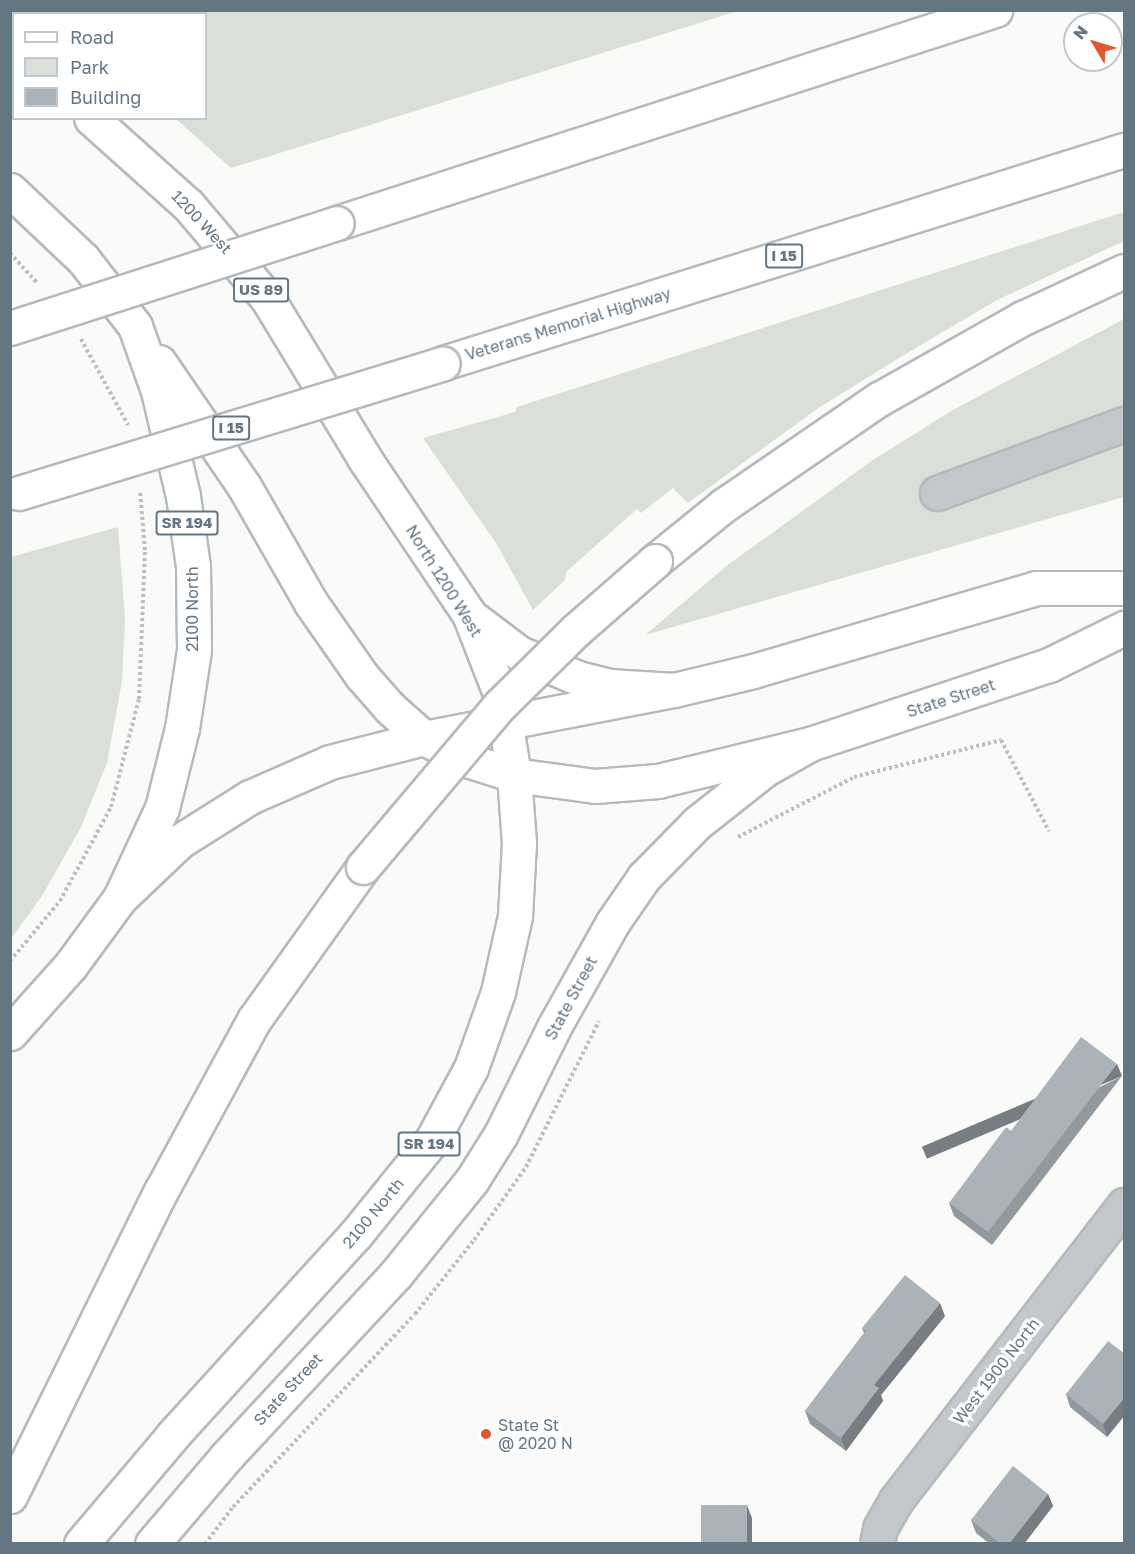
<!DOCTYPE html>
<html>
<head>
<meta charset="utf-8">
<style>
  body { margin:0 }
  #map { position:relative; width:1135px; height:1554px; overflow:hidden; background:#fafaf8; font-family:"Golos Text",sans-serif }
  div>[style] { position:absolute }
  .green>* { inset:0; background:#dadfd7 }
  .path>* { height:4px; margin-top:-2px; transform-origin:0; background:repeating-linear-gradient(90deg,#bbbfc2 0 3px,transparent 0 6px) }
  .roads { filter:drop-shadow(2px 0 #b5babe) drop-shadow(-2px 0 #b5babe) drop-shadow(0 2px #b5babe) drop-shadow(0 -2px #b5babe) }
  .minor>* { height:33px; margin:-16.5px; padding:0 16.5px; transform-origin:16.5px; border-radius:16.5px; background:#c3c8cc }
  .major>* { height:33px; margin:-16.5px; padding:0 16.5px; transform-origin:16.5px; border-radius:16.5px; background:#fff }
  .highway>* { height:33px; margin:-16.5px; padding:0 16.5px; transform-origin:16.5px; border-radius:16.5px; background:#fff }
  .bridges { filter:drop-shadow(2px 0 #b4b9bd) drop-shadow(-2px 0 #b4b9bd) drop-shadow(0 2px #b4b9bd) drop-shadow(0 -2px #b4b9bd) }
  .highway-bridge>* { height:33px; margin:-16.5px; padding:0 16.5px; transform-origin:16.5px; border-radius:16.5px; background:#fff }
  .wall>* { inset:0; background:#929a9f }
  .shaded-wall>* { inset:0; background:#777d82; transform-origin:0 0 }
  .building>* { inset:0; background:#aab3b9; transform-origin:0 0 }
  .dots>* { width:16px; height:16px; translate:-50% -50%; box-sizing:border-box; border:3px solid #fff; border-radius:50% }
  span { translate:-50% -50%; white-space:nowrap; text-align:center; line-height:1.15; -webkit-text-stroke:6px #fff; paint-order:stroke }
  .shield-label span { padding:2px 4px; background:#fff; border:2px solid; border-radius:4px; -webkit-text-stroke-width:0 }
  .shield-label { font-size:15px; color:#657683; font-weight:700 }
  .street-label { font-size:16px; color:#657683 }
  .poi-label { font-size:16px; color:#657683 }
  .left { translate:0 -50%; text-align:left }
  .frame { position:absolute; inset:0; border:12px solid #657683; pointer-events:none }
  .legend { position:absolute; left:12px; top:12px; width:195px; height:108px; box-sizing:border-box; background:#fff; border:2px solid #c1c8cd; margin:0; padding:8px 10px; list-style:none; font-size:18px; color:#657683 }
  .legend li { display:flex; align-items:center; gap:12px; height:30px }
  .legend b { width:30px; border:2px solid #c1c8cd }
  .north { position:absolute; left:1063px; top:12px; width:60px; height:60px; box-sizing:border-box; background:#fff; border:2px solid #c1c8cd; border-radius:50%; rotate:308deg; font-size:16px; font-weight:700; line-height:24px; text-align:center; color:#657683 }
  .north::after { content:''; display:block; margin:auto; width:21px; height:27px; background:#e4572e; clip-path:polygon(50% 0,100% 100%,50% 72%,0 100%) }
</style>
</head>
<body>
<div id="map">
  <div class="green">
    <div style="clip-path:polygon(738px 11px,231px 168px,176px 119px,206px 118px,206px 14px,45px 12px)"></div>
    <div style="clip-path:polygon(1124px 212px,1124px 241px,997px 300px,899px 358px,817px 409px,688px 503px,673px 488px,641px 513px,637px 509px,566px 572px,565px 580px,533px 610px,496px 543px,423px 438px,515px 412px,517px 407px)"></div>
    <div style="clip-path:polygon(1124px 319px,1124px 497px,645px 635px,729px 564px,873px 460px,951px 411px)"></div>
    <div style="clip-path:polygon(118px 527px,125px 619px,122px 681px,107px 763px,81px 827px,42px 896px,11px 939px,11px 557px)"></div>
  </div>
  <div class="path">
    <div style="left:10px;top:253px;width:42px;rotate:47.9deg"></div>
    <div style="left:81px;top:339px;width:98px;rotate:61.3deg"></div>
    <div style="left:738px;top:837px;width:131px;rotate:-27.3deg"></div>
    <div style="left:854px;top:777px;width:152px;rotate:-14.1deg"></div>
    <div style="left:1001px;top:740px;width:103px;rotate:62.2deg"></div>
    <div style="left:10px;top:961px;width:78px;rotate:-50.2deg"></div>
    <div style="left:60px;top:901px;width:107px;rotate:-61.5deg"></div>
    <div style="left:111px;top:807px;width:112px;rotate:-75.5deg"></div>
    <div style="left:139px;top:699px;width:149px;rotate:-87.7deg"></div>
    <div style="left:145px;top:550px;width:60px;rotate:-94.8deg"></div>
    <div style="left:205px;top:1544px;width:46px;rotate:-52.9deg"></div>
    <div style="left:233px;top:1507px;width:265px;rotate:-46.7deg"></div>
    <div style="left:415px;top:1314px;width:95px;rotate:-51.4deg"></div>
    <div style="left:474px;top:1240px;width:90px;rotate:-54.5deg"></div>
    <div style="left:526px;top:1167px;width:163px;rotate:-63.4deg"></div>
  </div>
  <div class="roads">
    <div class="minor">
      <div style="left:937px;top:493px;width:199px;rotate:-20.3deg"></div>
      <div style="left:877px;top:1544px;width:16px;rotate:-79deg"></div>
      <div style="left:880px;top:1528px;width:32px;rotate:-60deg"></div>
      <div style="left:896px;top:1500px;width:373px;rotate:-52.3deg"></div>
    </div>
    <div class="major">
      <div style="left:120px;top:898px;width:83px;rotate:-43.5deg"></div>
      <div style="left:180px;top:841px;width:83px;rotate:-32.2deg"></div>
      <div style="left:250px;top:797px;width:87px;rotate:-23.6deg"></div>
      <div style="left:330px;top:762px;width:97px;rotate:-14.3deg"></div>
      <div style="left:424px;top:738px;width:255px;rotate:-10.9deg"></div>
      <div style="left:674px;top:690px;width:81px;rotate:-13.5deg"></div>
      <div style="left:753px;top:671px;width:295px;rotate:-16.3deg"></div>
      <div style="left:1036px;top:588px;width:88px"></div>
      <div style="left:152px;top:1544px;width:114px;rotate:-49.6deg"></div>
      <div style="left:226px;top:1457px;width:250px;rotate:-47.1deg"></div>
      <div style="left:396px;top:1274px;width:121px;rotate:-51deg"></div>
      <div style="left:472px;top:1180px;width:54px;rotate:-57.8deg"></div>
      <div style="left:501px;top:1134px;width:119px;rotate:-63.6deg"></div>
      <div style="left:554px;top:1027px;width:120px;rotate:-60.7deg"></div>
      <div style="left:613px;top:922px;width:55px;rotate:-55.4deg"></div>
      <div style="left:644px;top:877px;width:76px;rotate:-45.5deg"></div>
      <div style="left:697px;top:823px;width:85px;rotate:-38.3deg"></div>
      <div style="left:764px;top:770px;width:53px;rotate:-29.5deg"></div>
      <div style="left:810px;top:744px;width:252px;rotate:-18.3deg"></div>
      <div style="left:1049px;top:665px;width:84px;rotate:-26.3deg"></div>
    </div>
    <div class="highway">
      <div style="left:10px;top:52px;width:4px;rotate:27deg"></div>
      <div style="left:10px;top:190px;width:100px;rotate:43.4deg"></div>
      <div style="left:83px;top:259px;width:85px;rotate:52.2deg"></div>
      <div style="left:135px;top:326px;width:69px;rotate:70.5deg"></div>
      <div style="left:158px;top:391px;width:108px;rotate:76.6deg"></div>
      <div style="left:183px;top:496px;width:71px;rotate:81.9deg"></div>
      <div style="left:193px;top:566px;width:84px;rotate:89.3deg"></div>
      <div style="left:194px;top:650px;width:79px;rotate:98.7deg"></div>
      <div style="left:182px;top:728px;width:82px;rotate:104deg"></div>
      <div style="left:162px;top:808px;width:99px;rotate:115deg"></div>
      <div style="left:120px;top:898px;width:84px;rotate:126.3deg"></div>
      <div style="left:70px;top:966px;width:90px;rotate:131.8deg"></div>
      <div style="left:337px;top:223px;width:692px;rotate:-17.94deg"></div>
      <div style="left:159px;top:362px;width:150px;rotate:55.6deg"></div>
      <div style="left:244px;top:486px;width:135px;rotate:60.2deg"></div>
      <div style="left:311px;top:603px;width:89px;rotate:55.1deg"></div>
      <div style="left:362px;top:676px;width:43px;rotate:48.8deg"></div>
      <div style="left:390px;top:708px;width:45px;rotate:41.4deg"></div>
      <div style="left:424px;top:738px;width:48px;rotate:27.1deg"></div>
      <div style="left:467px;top:760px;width:49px;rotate:17.7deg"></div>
      <div style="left:514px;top:775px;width:82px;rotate:7.7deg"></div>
      <div style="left:595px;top:786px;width:63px;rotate:-4.5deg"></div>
      <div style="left:658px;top:781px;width:156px;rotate:-13.7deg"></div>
      <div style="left:443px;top:363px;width:714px;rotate:-17.37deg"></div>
      <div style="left:655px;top:561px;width:89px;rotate:-39.1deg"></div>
      <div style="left:724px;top:505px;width:188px;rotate:-34.4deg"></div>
      <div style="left:879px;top:399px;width:165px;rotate:-29.4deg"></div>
      <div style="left:1023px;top:318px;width:111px;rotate:-25deg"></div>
      <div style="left:474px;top:619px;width:56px;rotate:37.1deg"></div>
      <div style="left:519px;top:653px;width:64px;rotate:23deg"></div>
      <div style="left:578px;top:678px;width:32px;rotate:14deg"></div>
      <div style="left:609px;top:686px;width:65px;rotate:3.5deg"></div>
      <div style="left:10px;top:1496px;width:340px;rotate:-63.7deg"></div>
      <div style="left:161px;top:1191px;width:195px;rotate:-61.5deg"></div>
      <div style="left:254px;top:1020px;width:188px;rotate:-54.5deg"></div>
      <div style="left:81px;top:1544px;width:143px;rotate:-49.8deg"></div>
      <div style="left:173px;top:1435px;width:272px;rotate:-47.7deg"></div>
      <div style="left:356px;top:1234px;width:121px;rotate:-51deg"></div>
      <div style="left:432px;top:1140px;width:82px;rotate:-61.6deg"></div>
      <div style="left:471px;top:1068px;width:81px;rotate:-70.4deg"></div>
      <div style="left:498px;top:992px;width:78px;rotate:-77.4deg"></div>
      <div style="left:515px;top:916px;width:73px;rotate:-86.9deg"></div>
      <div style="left:519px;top:843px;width:68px;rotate:-94.2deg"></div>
      <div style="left:514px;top:775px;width:80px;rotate:-99.3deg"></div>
      <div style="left:501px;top:696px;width:88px;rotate:-111.3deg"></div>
      <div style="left:469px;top:614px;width:187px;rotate:-123.9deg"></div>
      <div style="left:365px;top:459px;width:188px;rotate:-121.3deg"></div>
      <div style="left:267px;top:298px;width:122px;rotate:-130.3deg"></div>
      <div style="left:188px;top:205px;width:130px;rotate:-138.1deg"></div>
    </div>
  </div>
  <div class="bridges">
    <div class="highway-bridge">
      <div style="left:10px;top:328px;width:343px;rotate:-17.8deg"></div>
      <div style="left:19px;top:493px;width:443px;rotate:-17deg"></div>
      <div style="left:363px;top:867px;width:212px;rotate:-49.8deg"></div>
      <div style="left:500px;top:705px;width:107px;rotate:-44.6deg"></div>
      <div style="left:576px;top:630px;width:105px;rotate:-41.1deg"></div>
    </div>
  </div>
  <div class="wall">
    <div style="clip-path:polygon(1122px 1076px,992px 1245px,954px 1216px,949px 1203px,1011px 1131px)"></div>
    <div style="clip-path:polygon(945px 1316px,881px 1395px,883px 1401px,846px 1451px,810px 1424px,805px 1411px,864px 1333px,862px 1328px)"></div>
    <div style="clip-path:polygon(1125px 1354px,1125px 1415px,1107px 1437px,1070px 1407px,1066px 1394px)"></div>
    <div style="clip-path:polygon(1048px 1494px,1053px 1506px,1024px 1544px,990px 1544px,976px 1533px,971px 1520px)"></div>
  </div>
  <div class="shaded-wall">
    <div style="left:1117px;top:1064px;width:13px;height:212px;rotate:67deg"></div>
    <div style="clip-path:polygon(940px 1303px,945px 1316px,881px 1395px,883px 1401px,846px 1451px,841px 1438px,874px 1385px)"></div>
    <div style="clip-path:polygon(1125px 1397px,1125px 1415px,1107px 1437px,1103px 1424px)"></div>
    <div style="clip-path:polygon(1048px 1494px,1053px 1506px,1024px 1544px,1009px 1544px)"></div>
    <div style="clip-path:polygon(747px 1505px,752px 1518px,752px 1544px,747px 1544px)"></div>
  </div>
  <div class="building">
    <div style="clip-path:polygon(1081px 1037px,1117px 1064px,988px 1232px,949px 1203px,1006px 1127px,1011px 1131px)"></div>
    <div style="clip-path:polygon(905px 1275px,940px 1303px,874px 1385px,879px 1388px,841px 1438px,805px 1411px,866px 1331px,862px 1328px)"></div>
    <div style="clip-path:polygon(1108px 1341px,1125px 1354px,1125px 1397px,1103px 1424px,1066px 1394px)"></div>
    <div style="clip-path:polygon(1013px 1466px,1048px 1494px,1009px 1544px,1001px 1544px,971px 1520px)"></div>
    <div style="left:701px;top:1505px;width:46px;height:39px"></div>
  </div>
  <div class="dots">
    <div style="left:486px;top:1434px;background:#e4572e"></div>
  </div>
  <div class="shield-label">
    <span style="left:784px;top:256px">I 15</span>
    <span style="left:261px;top:290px">US 89</span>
    <span style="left:231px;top:428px">I 15</span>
    <span style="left:187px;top:523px">SR 194</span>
    <span style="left:429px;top:1144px">SR 194</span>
  </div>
  <div class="street-label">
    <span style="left:202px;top:222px;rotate:47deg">1200 West</span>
    <span style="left:568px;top:324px;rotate:-17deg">Veterans Memorial Highway</span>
    <span style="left:444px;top:581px;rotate:58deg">North 1200 West</span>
    <span style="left:192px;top:609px;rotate:-90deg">2100 North</span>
    <span style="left:951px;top:698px;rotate:-18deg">State Street</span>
    <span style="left:571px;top:998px;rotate:-62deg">State Street</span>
    <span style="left:373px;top:1213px;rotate:-50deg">2100 North</span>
    <span style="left:996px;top:1371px;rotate:-52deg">West 1900 North</span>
    <span style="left:288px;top:1389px;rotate:-47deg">State Street</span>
  </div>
  <div class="poi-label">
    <span class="left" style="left:498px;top:1434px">State St<br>@ 2020 N</span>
  </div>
  <div class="frame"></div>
  <ul class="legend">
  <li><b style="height:8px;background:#fff"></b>Road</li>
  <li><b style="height:16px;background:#dadfd7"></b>Park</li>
  <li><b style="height:16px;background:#aab3b9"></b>Building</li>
  </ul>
  <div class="north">N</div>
</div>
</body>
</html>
